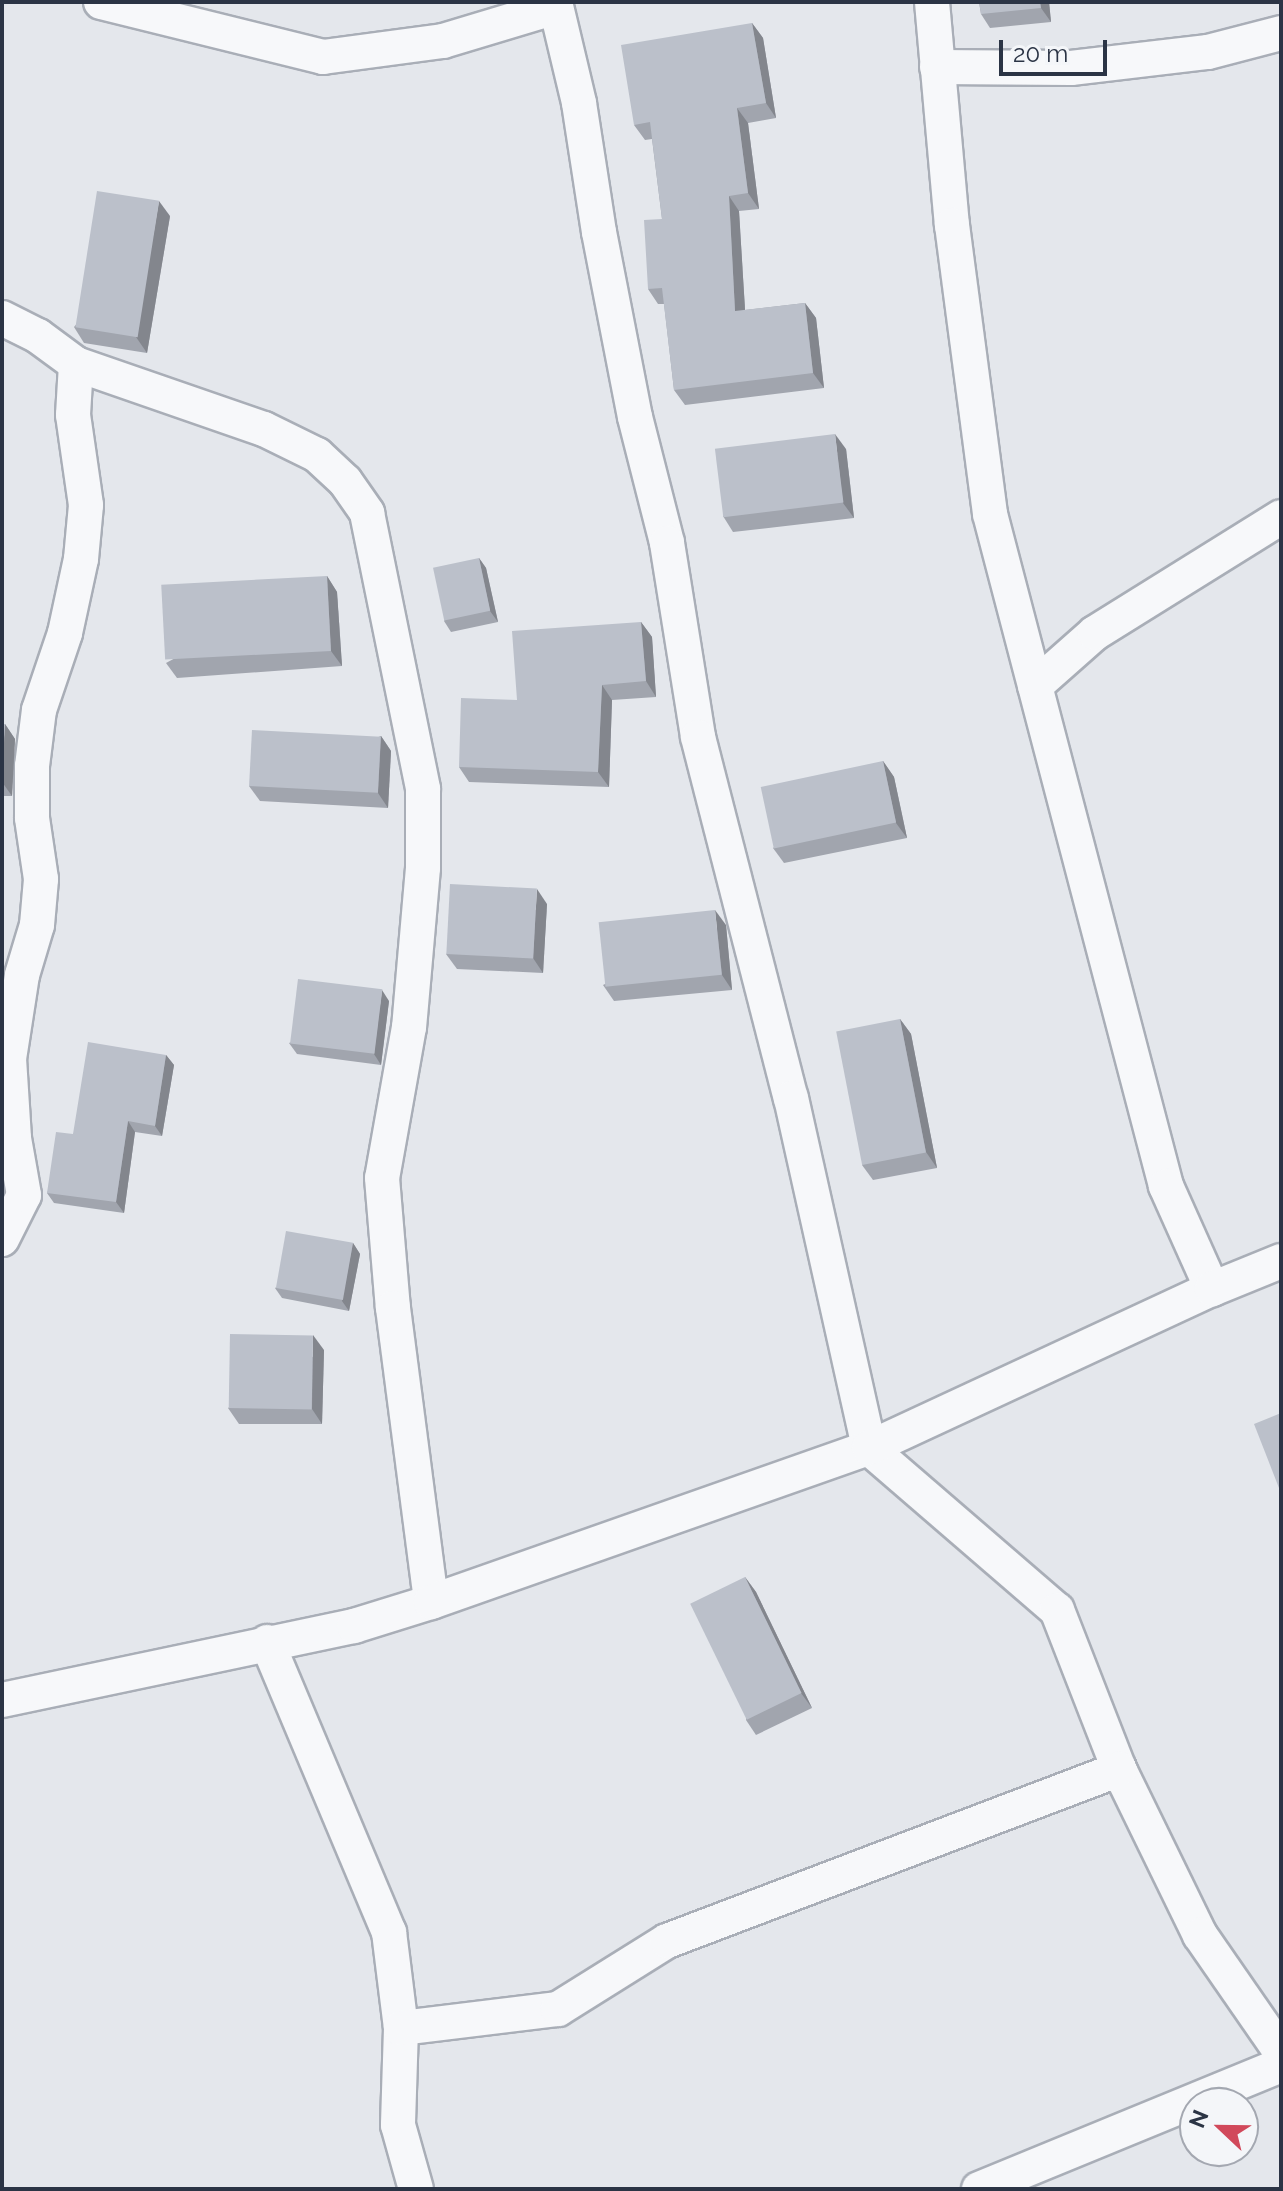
<!DOCTYPE html>
<html>
<head>
<meta charset="utf-8">
<style>
  body { margin:0 }
  #map { position:relative; width:1283px; height:2191px; overflow:hidden; background:#e4e7ec; font-family:Raleway,sans-serif }
  div>[style] { position:absolute }
  .roads { filter:drop-shadow(2px 0 #a9aeb7) drop-shadow(-2px 0 #a9aeb7) drop-shadow(0 2px #a9aeb7) drop-shadow(0 -2px #a9aeb7) }
  .minor>* { height:34px; margin:-17px; padding:0 17px; transform-origin:17px; border-radius:17px; background:#f7f8fa }
  .wall>* { inset:0; background:#a1a5ae }
  .shaded-wall>* { inset:0; background:#83868d }
  .building>* { inset:0; background:#bbc0ca; transform-origin:0 0 }
  span { translate:-50% -50%; white-space:nowrap; text-align:center; line-height:1.15; -webkit-text-stroke:6px #f4f6f9; paint-order:stroke }
  .frame { position:absolute; inset:0; border:4px solid #2b3445; pointer-events:none }
  .north { position:absolute; left:1179px; top:2087px; width:80px; height:80px; box-sizing:border-box; background:#f4f6f9; border:2px solid #a4a8b1; border-radius:50%; rotate:292deg; font-size:22px; font-weight:700; line-height:32px; text-align:center; color:#2b3445 }
  .north::after { content:''; display:block; margin:auto; width:28px; height:36px; background:#d1495b; clip-path:polygon(50% 0,100% 100%,50% 72%,0 100%) }
  .scale { position:absolute; left:999px; top:40px; width:108px; height:36px; box-sizing:border-box; border:4px solid #2b3445; border-top:0; padding-left:10px; font-size:24px; line-height:28px; white-space:nowrap; color:#2b3445; -webkit-text-stroke:6px #f4f6f9; paint-order:stroke }
</style>
</head>
<body>
<div id="map">
  <div class="roads">
    <div class="minor">
      <div style="left:101px;top:2px;width:229px;rotate:13.9deg"></div>
      <div style="left:323px;top:57px;width:121px;rotate:-7.6deg"></div>
      <div style="left:443px;top:41px;width:118px;rotate:-16.7deg"></div>
      <div style="left:555px;top:2px;width:104px;rotate:76.6deg"></div>
      <div style="left:579px;top:103px;width:131px;rotate:81.2deg"></div>
      <div style="left:599px;top:232px;width:188px;rotate:79deg"></div>
      <div style="left:635px;top:417px;width:130px;rotate:75.7deg"></div>
      <div style="left:667px;top:543px;width:196px;rotate:80.9deg"></div>
      <div style="left:698px;top:737px;width:373px;rotate:75.6deg"></div>
      <div style="left:791px;top:1098px;width:359px;rotate:77.4deg"></div>
      <div style="left:869px;top:1448px;width:248px;rotate:40.8deg"></div>
      <div style="left:1057px;top:1610px;width:171px;rotate:68.7deg"></div>
      <div style="left:1119px;top:1769px;width:185px;rotate:64deg"></div>
      <div style="left:1200px;top:1935px;width:142px;rotate:55.3deg"></div>
      <div style="left:932px;top:2px;width:224px;rotate:84.9deg"></div>
      <div style="left:952px;top:225px;width:291px;rotate:82.5deg"></div>
      <div style="left:990px;top:514px;width:695px;rotate:75.32deg"></div>
      <div style="left:1166px;top:1186px;width:113px;rotate:65.9deg"></div>
      <div style="left:937px;top:67px;width:134px;rotate:0.4deg"></div>
      <div style="left:1071px;top:68px;width:138px;rotate:-6.7deg"></div>
      <div style="left:1208px;top:52px;width:75px;rotate:-14.6deg"></div>
      <div style="left:2px;top:318px;width:40px;rotate:26.6deg"></div>
      <div style="left:38px;top:336px;width:47px;rotate:36.4deg"></div>
      <div style="left:76px;top:364px;width:199px;rotate:19.1deg"></div>
      <div style="left:264px;top:429px;width:59px;rotate:26.1deg"></div>
      <div style="left:317px;top:455px;width:38px;rotate:43deg"></div>
      <div style="left:345px;top:481px;width:39px;rotate:55deg"></div>
      <div style="left:367px;top:513px;width:282px;rotate:78.5deg"></div>
      <div style="left:423px;top:789px;width:79px;rotate:90deg"></div>
      <div style="left:423px;top:868px;width:160px;rotate:95deg"></div>
      <div style="left:409px;top:1027px;width:153px;rotate:100.1deg"></div>
      <div style="left:382px;top:1178px;width:130px;rotate:85.2deg"></div>
      <div style="left:393px;top:1308px;width:296px;rotate:82.6deg"></div>
      <div style="left:1035px;top:686px;width:80px;rotate:-41.5deg"></div>
      <div style="left:1095px;top:633px;width:219px;rotate:-31.9deg"></div>
      <div style="left:2px;top:1239px;width:49px;rotate:-63.4deg"></div>
      <div style="left:24px;top:1195px;width:58px;rotate:-100deg"></div>
      <div style="left:14px;top:1138px;width:79px;rotate:-93.6deg"></div>
      <div style="left:9px;top:1059px;width:85px;rotate:-81.2deg"></div>
      <div style="left:22px;top:975px;width:52px;rotate:-73.3deg"></div>
      <div style="left:37px;top:925px;width:46px;rotate:-85deg"></div>
      <div style="left:41px;top:879px;width:62px;rotate:-98.4deg"></div>
      <div style="left:32px;top:818px;width:52px;rotate:-90deg"></div>
      <div style="left:32px;top:766px;width:56px;rotate:-82.9deg"></div>
      <div style="left:39px;top:710px;width:81px;rotate:-71.3deg"></div>
      <div style="left:65px;top:633px;width:76px;rotate:-77.8deg"></div>
      <div style="left:81px;top:559px;width:54px;rotate:-84.7deg"></div>
      <div style="left:86px;top:505px;width:91px;rotate:-98.2deg"></div>
      <div style="left:73px;top:415px;width:51px;rotate:-86.6deg"></div>
      <div style="left:267px;top:1642px;width:315px;rotate:67.2deg"></div>
      <div style="left:389px;top:1932px;width:97px;rotate:82.9deg"></div>
      <div style="left:401px;top:2028px;width:97px;rotate:91.8deg"></div>
      <div style="left:398px;top:2125px;width:66px;rotate:74.3deg"></div>
      <div style="left:2px;top:1700px;width:360px;rotate:-11.9deg"></div>
      <div style="left:354px;top:1626px;width:81px;rotate:-17.3deg"></div>
      <div style="left:431px;top:1602px;width:464px;rotate:-19.4deg"></div>
      <div style="left:869px;top:1448px;width:378px;rotate:-24.9deg"></div>
      <div style="left:1212px;top:1289px;width:74px;rotate:-22.1deg"></div>
      <div style="left:401px;top:2028px;width:158px;rotate:-6.9deg"></div>
      <div style="left:558px;top:2009px;width:128px;rotate:-32deg"></div>
      <div style="left:667px;top:1941px;width:484px;rotate:-20.8deg"></div>
      <div style="left:979px;top:2189px;width:326px;rotate:-22.3deg"></div>
    </div>
  </div>
  <div class="wall">
    <div style="clip-path:polygon(979px 2px,1049px 2px,1051px 22px,990px 28px,981px 14px)"></div>
    <div style="clip-path:polygon(752px 23px,763px 38px,776px 118px,748px 123px,759px 209px,739px 211px,745px 310px,805px 303px,816px 318px,824px 388px,685px 405px,674px 390px,664px 304px,658px 304px,648px 289px,662px 219px,652px 139px,645px 140px,634px 125px)"></div>
    <div style="clip-path:polygon(170px 216px,147px 353px,84px 343px,74px 327px)"></div>
    <div style="clip-path:polygon(846px 449px,854px 518px,733px 532px,723px 516px)"></div>
    <div style="clip-path:polygon(479px 558px,486px 568px,498px 622px,451px 632px,444px 621px)"></div>
    <div style="clip-path:polygon(327px 576px,337px 592px,342px 666px,177px 678px,166px 663px)"></div>
    <div style="clip-path:polygon(641px 622px,652px 637px,656px 697px,612px 700px,609px 787px,469px 782px,459px 767px,517px 700px)"></div>
    <div style="clip-path:polygon(2px 724px,5px 724px,15px 739px,12px 796px,2px 796px)"></div>
    <div style="clip-path:polygon(381px 736px,391px 751px,388px 808px,260px 801px,249px 786px)"></div>
    <div style="clip-path:polygon(883px 761px,894px 777px,907px 838px,784px 863px,773px 848px)"></div>
    <div style="clip-path:polygon(547px 904px,543px 973px,457px 969px,446px 954px)"></div>
    <div style="clip-path:polygon(726px 925px,732px 990px,614px 1001px,603px 985px)"></div>
    <div style="clip-path:polygon(389px 1001px,381px 1065px,297px 1054px,289px 1043px)"></div>
    <div style="clip-path:polygon(900px 1019px,911px 1034px,937px 1168px,873px 1180px,862px 1165px)"></div>
    <div style="clip-path:polygon(166px 1055px,174px 1065px,162px 1136px,135px 1132px,124px 1213px,54px 1203px,47px 1193px,73px 1134px)"></div>
    <div style="clip-path:polygon(353px 1243px,360px 1254px,349px 1311px,282px 1298px,275px 1288px)"></div>
    <div style="clip-path:polygon(324px 1350px,322px 1424px,239px 1424px,228px 1408px)"></div>
    <div style="clip-path:polygon(745px 1577px,756px 1592px,812px 1708px,756px 1735px,746px 1720px)"></div>
  </div>
  <div class="shaded-wall">
    <div style="clip-path:polygon(1040px 2px,1049px 2px,1051px 22px,1041px 8px)"></div>
    <div style="clip-path:polygon(752px 23px,763px 38px,776px 118px,766px 103px)"></div>
    <div style="clip-path:polygon(737px 108px,748px 123px,759px 209px,748px 193px)"></div>
    <div style="clip-path:polygon(729px 196px,739px 211px,746px 326px,735px 311px)"></div>
    <div style="clip-path:polygon(159px 201px,170px 216px,147px 353px,136px 337px)"></div>
    <div style="clip-path:polygon(805px 303px,816px 318px,824px 388px,813px 373px)"></div>
    <div style="clip-path:polygon(835px 434px,846px 449px,854px 518px,843px 503px)"></div>
    <div style="clip-path:polygon(479px 558px,486px 568px,498px 622px,490px 611px)"></div>
    <div style="clip-path:polygon(327px 576px,337px 592px,342px 666px,331px 651px)"></div>
    <div style="clip-path:polygon(641px 622px,652px 637px,656px 697px,646px 681px)"></div>
    <div style="clip-path:polygon(602px 685px,612px 700px,609px 787px,598px 772px)"></div>
    <div style="clip-path:polygon(5px 724px,15px 739px,12px 796px,2px 782px)"></div>
    <div style="clip-path:polygon(381px 736px,391px 751px,388px 808px,378px 793px)"></div>
    <div style="clip-path:polygon(883px 761px,894px 777px,907px 838px,896px 823px)"></div>
    <div style="clip-path:polygon(537px 889px,547px 904px,543px 973px,533px 958px)"></div>
    <div style="clip-path:polygon(715px 910px,726px 925px,732px 990px,722px 975px)"></div>
    <div style="clip-path:polygon(382px 990px,389px 1001px,381px 1065px,374px 1054px)"></div>
    <div style="clip-path:polygon(900px 1019px,911px 1034px,937px 1168px,926px 1152px)"></div>
    <div style="clip-path:polygon(166px 1055px,174px 1065px,162px 1136px,155px 1126px)"></div>
    <div style="clip-path:polygon(128px 1121px,135px 1132px,124px 1213px,116px 1202px)"></div>
    <div style="clip-path:polygon(353px 1243px,360px 1254px,349px 1311px,342px 1301px)"></div>
    <div style="clip-path:polygon(313px 1335px,324px 1350px,322px 1424px,312px 1409px)"></div>
    <div style="clip-path:polygon(745px 1577px,756px 1592px,812px 1708px,801px 1693px)"></div>
  </div>
  <div class="building">
    <div style="clip-path:polygon(979px 2px,1040px 2px,1041px 8px,981px 14px)"></div>
    <div style="clip-path:polygon(752px 23px,766px 103px,737px 108px,748px 193px,729px 196px,735px 311px,805px 303px,813px 373px,674px 390px,662px 288px,648px 289px,644px 220px,662px 219px,650px 122px,634px 125px,621px 45px)"></div>
    <div style="left:97px;top:191px;width:63px;height:138px;rotate:9deg"></div>
    <div style="left:835px;top:434px;width:69px;height:121px;rotate:83deg"></div>
    <div style="left:479px;top:558px;width:54px;height:47px;rotate:78deg"></div>
    <div style="left:327px;top:576px;width:75px;height:166px;rotate:87deg"></div>
    <div style="clip-path:polygon(641px 622px,646px 681px,602px 685px,598px 772px,459px 767px,461px 698px,517px 700px,512px 631px)"></div>
    <div style="clip-path:polygon(2px 724px,5px 724px,2px 770px)"></div>
    <div style="left:252px;top:730px;width:129px;height:56px;rotate:3deg"></div>
    <div style="left:883px;top:761px;width:63px;height:125px;rotate:78deg"></div>
    <div style="left:450px;top:884px;width:87px;height:70px;rotate:3deg"></div>
    <div style="left:715px;top:910px;width:65px;height:117px;rotate:84deg"></div>
    <div style="left:298px;top:979px;width:85px;height:65px;rotate:7deg"></div>
    <div style="left:900px;top:1019px;width:136px;height:65px;rotate:79deg"></div>
    <div style="clip-path:polygon(88px 1042px,166px 1055px,155px 1126px,128px 1121px,116px 1202px,47px 1193px,56px 1132px,73px 1134px)"></div>
    <div style="left:286px;top:1231px;width:68px;height:58px;rotate:10deg"></div>
    <div style="left:230px;top:1334px;width:83px;height:74px;rotate:1deg"></div>
    <div style="clip-path:polygon(1281px 1413px,1281px 1487px,1279px 1488px,1254px 1424px)"></div>
    <div style="left:745px;top:1577px;width:129px;height:61px;rotate:64deg"></div>
  </div>
  <div class="frame"></div>
  <div class="north">N</div>
  <div class="scale">20 m</div>
</div>
</body>
</html>
